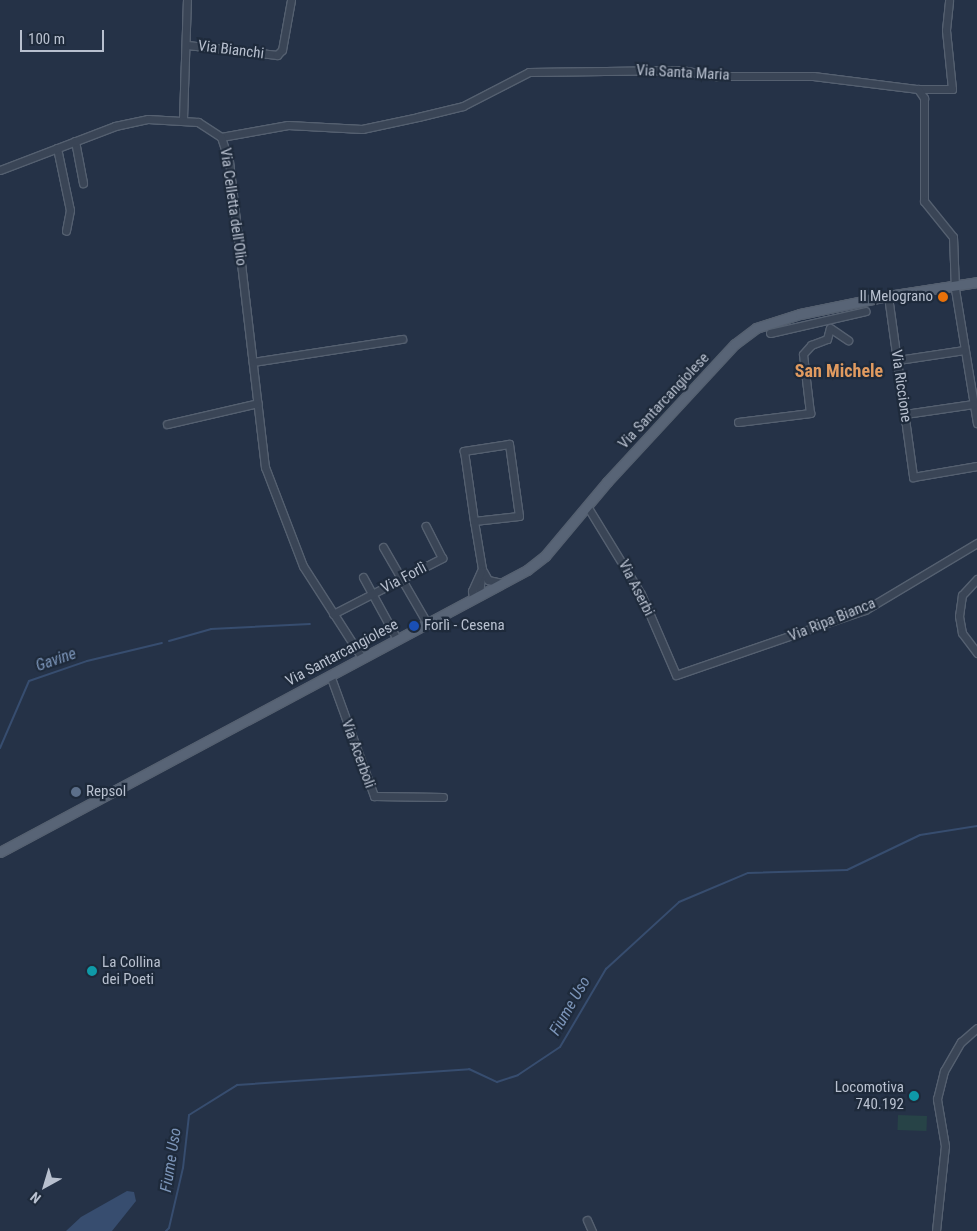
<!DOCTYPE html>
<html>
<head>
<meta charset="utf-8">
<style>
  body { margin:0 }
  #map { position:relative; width:977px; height:1231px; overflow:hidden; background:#253247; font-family:"Roboto Condensed",sans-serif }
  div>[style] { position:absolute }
  .green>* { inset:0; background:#274347; transform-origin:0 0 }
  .water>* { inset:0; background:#374d6f }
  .stream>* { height:2px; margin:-1px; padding:0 1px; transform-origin:1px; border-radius:1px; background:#374d6f }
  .roads { filter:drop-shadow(1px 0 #556070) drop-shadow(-1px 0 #556070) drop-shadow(0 1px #556070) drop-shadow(0 -1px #556070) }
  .minor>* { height:7px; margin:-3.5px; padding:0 3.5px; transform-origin:3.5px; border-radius:3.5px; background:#3a4556 }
  .major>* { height:9px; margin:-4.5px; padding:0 4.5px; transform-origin:4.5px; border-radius:4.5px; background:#586476 }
  .dots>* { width:14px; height:14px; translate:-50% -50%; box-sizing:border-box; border:2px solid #1e2a3b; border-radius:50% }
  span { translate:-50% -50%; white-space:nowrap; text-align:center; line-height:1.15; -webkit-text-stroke:4.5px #1e2a3b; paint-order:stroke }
  .street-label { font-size:15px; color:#b8c0cf }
  .poi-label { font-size:15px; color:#b8c0cf }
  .right { translate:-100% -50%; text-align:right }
  .left { translate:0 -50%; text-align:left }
  .water-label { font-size:16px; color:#7c95b9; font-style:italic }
  .quarter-label { font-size:18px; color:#e19b60; font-weight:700 }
  .north { position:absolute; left:20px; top:1161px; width:50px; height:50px; -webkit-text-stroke:4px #1e2a3b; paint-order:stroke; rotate:219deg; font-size:14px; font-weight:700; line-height:20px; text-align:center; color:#b8c0cf }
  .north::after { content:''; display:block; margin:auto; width:18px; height:22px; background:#b8c0cf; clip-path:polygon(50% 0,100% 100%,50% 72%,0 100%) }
  .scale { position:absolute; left:20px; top:30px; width:84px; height:22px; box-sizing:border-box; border:2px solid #b8c0cf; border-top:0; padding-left:6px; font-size:15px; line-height:18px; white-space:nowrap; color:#b8c0cf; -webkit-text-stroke:4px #1e2a3b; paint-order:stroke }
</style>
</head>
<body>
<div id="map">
  <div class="green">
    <div style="left:898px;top:1115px;width:29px;height:15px;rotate:2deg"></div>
  </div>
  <div class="water">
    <div style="clip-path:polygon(127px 1191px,134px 1192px,136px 1201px,112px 1231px,66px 1231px,81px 1217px)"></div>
  </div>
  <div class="stream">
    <div style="left:169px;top:641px;width:44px;rotate:-15.9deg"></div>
    <div style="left:211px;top:629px;width:99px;rotate:-2.9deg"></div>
    <div style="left:0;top:748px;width:73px;rotate:-66.6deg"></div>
    <div style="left:29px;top:681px;width:61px;rotate:-19deg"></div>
    <div style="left:87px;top:661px;width:77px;rotate:-13.5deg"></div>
    <div style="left:166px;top:1231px;width:4px;rotate:-45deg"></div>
    <div style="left:169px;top:1228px;width:62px;rotate:-76.9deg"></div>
    <div style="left:183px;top:1168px;width:53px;rotate:-83.5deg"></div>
    <div style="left:189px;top:1115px;width:57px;rotate:-32deg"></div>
    <div style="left:237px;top:1085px;width:233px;rotate:-3.9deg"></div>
    <div style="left:469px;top:1069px;width:31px;rotate:25deg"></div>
    <div style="left:497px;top:1082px;width:22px;rotate:-18deg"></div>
    <div style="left:518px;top:1075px;width:50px;rotate:-33.7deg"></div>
    <div style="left:560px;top:1047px;width:91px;rotate:-59.5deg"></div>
    <div style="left:606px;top:969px;width:99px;rotate:-42.5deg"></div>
    <div style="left:679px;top:902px;width:75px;rotate:-22.8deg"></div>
    <div style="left:748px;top:873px;width:99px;rotate:-1.7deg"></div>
    <div style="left:847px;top:870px;width:81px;rotate:-25.6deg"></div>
    <div style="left:920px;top:835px;width:58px;rotate:-9deg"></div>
  </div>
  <div class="roads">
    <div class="minor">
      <div style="left:187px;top:45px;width:91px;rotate:6.3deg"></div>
      <div style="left:277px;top:55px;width:7px;rotate:-45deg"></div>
      <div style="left:282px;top:50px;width:51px;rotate:-79.8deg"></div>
      <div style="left:918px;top:89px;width:34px"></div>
      <div style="left:952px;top:89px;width:59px;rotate:-95.8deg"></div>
      <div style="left:946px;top:30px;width:30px;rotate:-84deg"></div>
      <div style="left:183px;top:119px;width:119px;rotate:-88.1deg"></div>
      <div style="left:221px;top:137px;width:68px;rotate:-10.2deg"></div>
      <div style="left:288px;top:125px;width:74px;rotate:3.1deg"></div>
      <div style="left:362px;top:129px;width:57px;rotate:-12.1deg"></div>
      <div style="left:418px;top:117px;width:46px;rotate:-13.7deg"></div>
      <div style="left:463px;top:106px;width:74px;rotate:-27.3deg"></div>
      <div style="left:529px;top:72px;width:152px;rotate:-0.8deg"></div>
      <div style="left:681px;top:70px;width:36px;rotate:10deg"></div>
      <div style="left:716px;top:76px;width:97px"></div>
      <div style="left:813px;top:76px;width:106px;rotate:7.1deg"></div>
      <div style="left:918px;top:89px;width:11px;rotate:56deg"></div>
      <div style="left:924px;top:98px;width:103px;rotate:90deg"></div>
      <div style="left:924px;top:201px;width:46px;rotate:51.1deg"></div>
      <div style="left:953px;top:237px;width:52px;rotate:87.8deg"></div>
      <div style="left:955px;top:289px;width:136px;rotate:80.7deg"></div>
      <div style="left:75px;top:141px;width:43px;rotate:79.2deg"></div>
      <div style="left:57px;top:148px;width:63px;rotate:78.2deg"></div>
      <div style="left:70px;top:210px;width:21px;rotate:101deg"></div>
      <div style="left:0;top:170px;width:123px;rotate:-20.9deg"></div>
      <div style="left:115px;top:126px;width:34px;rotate:-12deg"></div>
      <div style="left:148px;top:119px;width:50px;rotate:3.4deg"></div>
      <div style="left:198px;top:122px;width:27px;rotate:33deg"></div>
      <div style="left:221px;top:137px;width:25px;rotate:72deg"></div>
      <div style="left:229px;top:161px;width:308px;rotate:83.3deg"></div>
      <div style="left:265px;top:467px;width:106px;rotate:69deg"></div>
      <div style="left:303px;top:566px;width:109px;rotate:57.3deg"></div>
      <div style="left:888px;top:296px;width:183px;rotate:82.1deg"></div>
      <div style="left:913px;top:477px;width:65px;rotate:-9.8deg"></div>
      <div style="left:830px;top:328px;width:22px;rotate:34deg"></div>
      <div style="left:770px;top:333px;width:98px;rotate:-12.9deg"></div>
      <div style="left:898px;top:360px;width:67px;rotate:-8.6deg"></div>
      <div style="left:253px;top:362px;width:151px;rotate:-8.8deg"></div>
      <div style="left:905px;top:414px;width:69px;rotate:-8.4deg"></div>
      <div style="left:738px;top:422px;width:73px;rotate:-7.1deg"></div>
      <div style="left:810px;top:413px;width:59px;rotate:-96.8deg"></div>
      <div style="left:803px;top:354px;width:12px;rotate:-48deg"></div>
      <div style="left:811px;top:345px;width:17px;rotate:-21deg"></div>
      <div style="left:827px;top:339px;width:11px;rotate:-75deg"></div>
      <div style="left:167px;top:424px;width:93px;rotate:-13deg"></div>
      <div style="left:587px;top:506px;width:103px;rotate:58.5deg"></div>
      <div style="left:641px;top:594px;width:88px;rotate:66.6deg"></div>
      <div style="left:676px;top:675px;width:200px;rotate:-19deg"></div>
      <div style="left:865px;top:610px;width:131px;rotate:-30.9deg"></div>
      <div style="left:474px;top:521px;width:45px;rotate:-6.3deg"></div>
      <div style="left:519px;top:516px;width:73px;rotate:-97.9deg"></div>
      <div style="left:509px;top:444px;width:46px;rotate:171.2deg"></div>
      <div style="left:464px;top:451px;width:71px;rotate:81.9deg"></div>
      <div style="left:474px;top:521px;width:49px;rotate:80.5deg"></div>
      <div style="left:482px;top:569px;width:26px;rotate:97deg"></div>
      <div style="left:383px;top:547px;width:88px;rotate:59.9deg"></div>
      <div style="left:483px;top:571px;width:10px;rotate:61deg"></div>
      <div style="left:488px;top:580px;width:14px;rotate:12deg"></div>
      <div style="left:363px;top:577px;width:71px;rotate:61.3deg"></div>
      <div style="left:977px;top:579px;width:22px;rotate:133deg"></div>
      <div style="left:962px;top:595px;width:21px;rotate:98deg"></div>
      <div style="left:959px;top:616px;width:17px;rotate:80deg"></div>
      <div style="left:962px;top:633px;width:25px;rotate:53deg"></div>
      <div style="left:473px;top:598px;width:7px;rotate:-98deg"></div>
      <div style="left:472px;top:591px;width:22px;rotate:-66deg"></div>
      <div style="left:333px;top:614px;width:123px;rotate:-27.2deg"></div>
      <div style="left:442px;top:558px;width:36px;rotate:-117deg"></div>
      <div style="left:330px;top:675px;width:129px;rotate:70deg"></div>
      <div style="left:374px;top:796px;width:69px;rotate:0.8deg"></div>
      <div style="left:587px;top:1220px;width:12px;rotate:66deg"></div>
      <div style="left:936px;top:1231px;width:85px;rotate:-84deg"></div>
      <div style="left:945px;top:1146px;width:48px;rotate:-99.7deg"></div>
      <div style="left:937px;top:1099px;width:29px;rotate:-76deg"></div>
      <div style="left:944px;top:1071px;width:34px;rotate:-60deg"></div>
      <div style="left:961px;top:1042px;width:21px;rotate:-41deg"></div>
    </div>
    <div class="major">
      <div style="left:0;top:852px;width:598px;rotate:-28.15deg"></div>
      <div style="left:527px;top:570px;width:23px;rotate:-38deg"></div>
      <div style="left:545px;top:556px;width:97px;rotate:-50deg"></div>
      <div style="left:607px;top:482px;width:188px;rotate:-47.2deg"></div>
      <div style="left:735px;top:344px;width:26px;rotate:-37deg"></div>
      <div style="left:756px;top:328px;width:46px;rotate:-17.7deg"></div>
      <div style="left:800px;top:314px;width:90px;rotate:-11.6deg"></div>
      <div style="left:888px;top:296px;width:90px;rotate:-8.9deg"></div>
    </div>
  </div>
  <div class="dots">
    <div style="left:943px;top:297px;background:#e8710a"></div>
    <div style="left:414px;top:626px;background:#1a4fb4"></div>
    <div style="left:76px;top:792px;background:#5c6f8a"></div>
    <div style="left:92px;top:971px;background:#0f9aa8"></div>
    <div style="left:914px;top:1096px;background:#0f9aa8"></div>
  </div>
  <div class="street-label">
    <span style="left:231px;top:50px;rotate:7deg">Via Bianchi</span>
    <span style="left:683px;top:73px;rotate:3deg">Via Santa Maria</span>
    <span style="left:233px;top:207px;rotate:82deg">Via Celletta dell'Olio</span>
    <span style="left:901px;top:386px;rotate:82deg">Via Riccione</span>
    <span style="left:664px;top:401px;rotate:-47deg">Via Santarcangiolese</span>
    <span style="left:404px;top:578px;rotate:-28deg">Via Forlì</span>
    <span style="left:636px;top:588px;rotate:63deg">Via Aserbi</span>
    <span style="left:832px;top:620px;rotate:-22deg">Via Ripa Bianca</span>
    <span style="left:342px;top:653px;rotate:-28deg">Via Santarcangiolese</span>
    <span style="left:358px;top:754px;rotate:70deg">Via Acerboli</span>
  </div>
  <div class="poi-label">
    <span class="right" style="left:933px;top:297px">Il Melograno</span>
    <span class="left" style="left:424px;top:626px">Forlì - Cesena</span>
    <span class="left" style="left:86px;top:792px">Repsol</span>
    <span class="left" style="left:102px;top:971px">La Collina<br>dei Poeti</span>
    <span class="right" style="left:904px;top:1096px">Locomotiva<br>740.192</span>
  </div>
  <div class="water-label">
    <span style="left:56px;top:660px;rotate:-19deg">Gavine</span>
    <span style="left:570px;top:1006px;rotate:-60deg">Fiume Uso</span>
    <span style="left:171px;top:1160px;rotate:-81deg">Fiume Uso</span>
  </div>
  <div class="quarter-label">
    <span style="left:839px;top:371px">San Michele</span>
  </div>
  <div class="north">N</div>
  <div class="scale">100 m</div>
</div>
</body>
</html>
